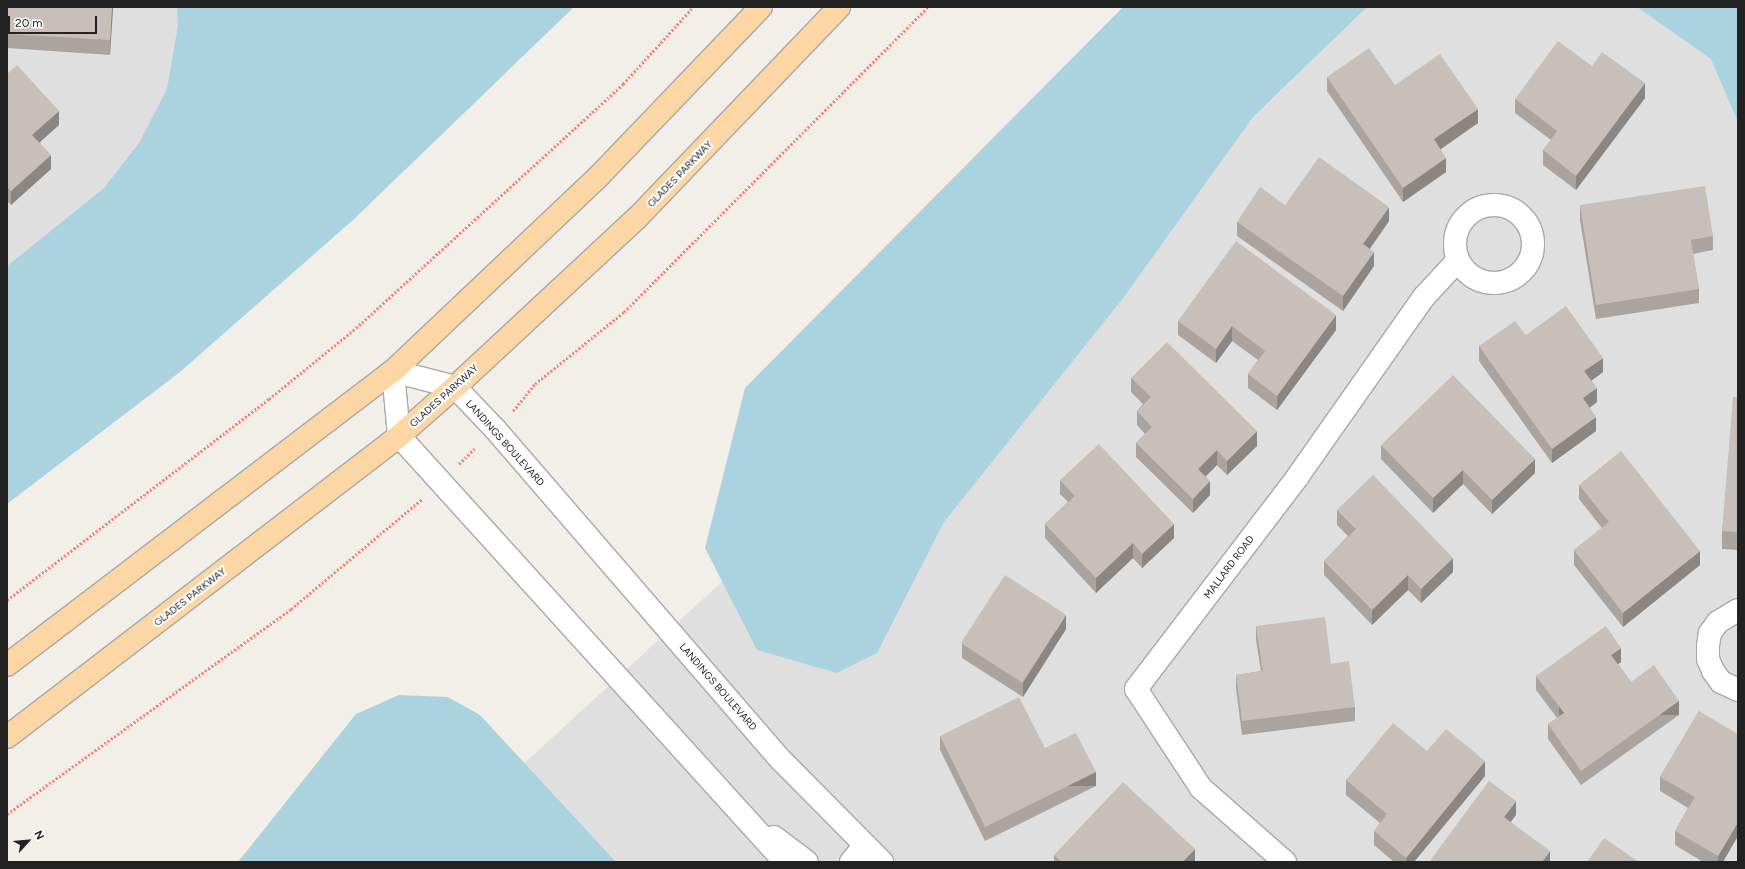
<!DOCTYPE html>
<html>
<head>
<meta charset="utf-8">
<style>
  body { margin:0 }
  #map { position:relative; width:1745px; height:869px; overflow:hidden; background:#f2efe9; font-family:Figtree,sans-serif }
  div>[style] { position:absolute }
  .residential>* { inset:0; background:#e0dfdf }
  .water>* { inset:0; background:#aad3df }
  .path>* { height:2.5px; margin-top:-1.25px; transform-origin:0; background:repeating-linear-gradient(90deg,#fa8072 0 2px,transparent 0 4px) }
  .roads { filter:drop-shadow(1px 0 #a9a9a9) drop-shadow(-1px 0 #a9a9a9) drop-shadow(0 1px #a9a9a9) drop-shadow(0 -1px #a9a9a9) }
  .minor>* { height:22px; margin:-11px; padding:0 11px; transform-origin:11px; border-radius:11px; background:#fff }
  .minor>.ring { margin:-11px; padding:0; box-sizing:content-box; background:none; border:22px solid #fff; border-radius:50% }
  .primary>* { height:22px; margin:-11px; padding:0 11px; transform-origin:11px; border-radius:11px; background:#fcd6a4 }
  .wall>* { inset:0; background:#aba49e }
  .shaded-wall>* { inset:0; background:#8b8681; transform-origin:0 0 }
  .building>* { inset:0; background:#c7bfb8; transform-origin:0 0 }
  span { translate:-50% -50%; white-space:nowrap; text-align:center; line-height:1.15; -webkit-text-stroke:4px #fff; paint-order:stroke }
  .street-label { font-size:10px; color:#222 }
  .frame { position:absolute; inset:0; border:8px solid #222; pointer-events:none }
  .north { position:absolute; left:8px; top:821px; width:40px; height:40px; -webkit-text-stroke:3px #fff; paint-order:stroke; rotate:63deg; font-size:11px; font-weight:700; line-height:16px; text-align:center; color:#222 }
  .north::after { content:''; display:block; margin:auto; width:14px; height:18px; background:#222; clip-path:polygon(50% 0,100% 100%,50% 72%,0 100%) }
  .scale { position:absolute; left:8px; top:16px; width:89px; height:18px; box-sizing:border-box; border:2px solid #222; border-top:0; padding-left:5px; font-size:12px; line-height:14px; white-space:nowrap; color:#222; -webkit-text-stroke:3px #fff; paint-order:stroke }
</style>
</head>
<body>
<div id="map">
  <div class="residential">
    <div style="clip-path:polygon(7px 7px,289px 7px,104px 188px,7px 266px)"></div>
    <div style="clip-path:polygon(1242px 7px,1738px 7px,1738px 862px,417px 862px,826px 486px)"></div>
  </div>
  <div class="water">
    <div style="clip-path:polygon(177px 7px,574px 7px,353px 220px,180px 372px,7px 504px,7px 266px,104px 188px,139px 143px,167px 89px,178px 25px)"></div>
    <div style="clip-path:polygon(1123px 7px,1367px 7px,1253px 117px,1124px 297px,944px 522px,877px 653px,837px 673px,757px 650px,705px 548px,745px 388px)"></div>
    <div style="clip-path:polygon(1637px 7px,1738px 7px,1738px 122px,1711px 59px)"></div>
    <div style="clip-path:polygon(399px 695px,448px 697px,480px 715px,616px 862px,238px 862px,356px 714px)"></div>
  </div>
  <div class="path">
    <div style="left:513px;top:411px;width:35px;rotate:-51deg"></div>
    <div style="left:535px;top:384px;width:114px;rotate:-39deg"></div>
    <div style="left:624px;top:312px;width:431px;rotate:-45.1deg"></div>
    <div style="left:459px;top:464px;width:23px;rotate:-45deg"></div>
    <div style="left:7px;top:600px;width:330px;rotate:-37.5deg"></div>
    <div style="left:269px;top:399px;width:112px;rotate:-39.2deg"></div>
    <div style="left:356px;top:328px;width:362px;rotate:-42.4deg"></div>
    <div style="left:623px;top:84px;width:104px;rotate:-47.7deg"></div>
    <div style="left:7px;top:814px;width:350px;rotate:-35.8deg"></div>
    <div style="left:291px;top:609px;width:171px;rotate:-40deg"></div>
  </div>
  <div class="roads">
    <div class="minor">
      <div class="ring" style="left:1455px;top:205px;width:56px;height:56px"></div>
      <div style="left:1738px;top:610px;width:23px;rotate:149deg"></div>
      <div style="left:1718px;top:622px;width:14px;rotate:126deg"></div>
      <div style="left:1710px;top:633px;width:13px;rotate:99deg"></div>
      <div style="left:1708px;top:646px;width:13px;rotate:90deg"></div>
      <div style="left:1708px;top:659px;width:13px;rotate:67deg"></div>
      <div style="left:1713px;top:671px;width:14px;rotate:54deg"></div>
      <div style="left:1721px;top:682px;width:19px;rotate:25deg"></div>
      <div style="left:774px;top:837px;width:41px;rotate:37.1deg"></div>
      <div style="left:785px;top:862px;width:575px;rotate:-132.18deg"></div>
      <div style="left:399px;top:436px;width:65px;rotate:-95.3deg"></div>
      <div style="left:393px;top:371px;width:64px;rotate:14.5deg"></div>
      <div style="left:455px;top:387px;width:58px;rotate:46.4deg"></div>
      <div style="left:495px;top:429px;width:437px;rotate:49.2deg"></div>
      <div style="left:781px;top:760px;width:144px;rotate:45.3deg"></div>
      <div style="left:851px;top:862px;width:22px;rotate:-51deg"></div>
      <div style="left:1285px;top:862px;width:112px;rotate:-138.6deg"></div>
      <div style="left:1201px;top:788px;width:118px;rotate:-123.3deg"></div>
      <div style="left:1136px;top:689px;width:268px;rotate:-52.7deg"></div>
      <div style="left:1298px;top:476px;width:219px;rotate:-54.9deg"></div>
      <div style="left:1424px;top:297px;width:50px;rotate:-47.4deg"></div>
    </div>
    <div class="primary">
      <div style="left:7px;top:665px;width:485px;rotate:-37.3deg"></div>
      <div style="left:393px;top:371px;width:284px;rotate:-43.4deg"></div>
      <div style="left:599px;top:176px;width:234px;rotate:-46.2deg"></div>
      <div style="left:7px;top:737px;width:494px;rotate:-37.5deg"></div>
      <div style="left:399px;top:436px;width:74px;rotate:-41.2deg"></div>
      <div style="left:455px;top:387px;width:248px;rotate:-42.9deg"></div>
      <div style="left:637px;top:218px;width:292px;rotate:-46.2deg"></div>
    </div>
  </div>
  <div class="wall">
    <div style="clip-path:polygon(7px 7px,113px 7px,110px 55px,7px 48px)"></div>
    <div style="clip-path:polygon(1592px 66px,1645px 98px,1576px 190px,1543px 165px,1543px 150px,1551px 140px,1515px 113px,1515px 99px)"></div>
    <div style="clip-path:polygon(7px 74px,59px 125px,40px 142px,51px 169px,11px 205px,7px 201px)"></div>
    <div style="clip-path:polygon(1327px 77px,1395px 85px,1478px 123px,1440px 149px,1446px 172px,1403px 202px,1327px 91px)"></div>
    <div style="clip-path:polygon(1285px 205px,1389px 221px,1370px 249px,1374px 266px,1343px 311px,1237px 236px,1237px 222px)"></div>
    <div style="clip-path:polygon(1580px 205px,1713px 236px,1713px 250px,1693px 254px,1699px 289px,1699px 303px,1596px 319px,1580px 220px)"></div>
    <div style="clip-path:polygon(1178px 321px,1336px 330px,1277px 410px,1248px 388px,1248px 374px,1258px 360px,1232px 341px,1216px 363px,1178px 335px)"></div>
    <div style="clip-path:polygon(1526px 335px,1603px 372px,1591px 381px,1597px 402px,1589px 408px,1596px 431px,1552px 463px,1479px 361px,1479px 346px)"></div>
    <div style="clip-path:polygon(1131px 378px,1257px 446px,1227px 475px,1217px 465px,1206px 476px,1210px 495px,1193px 513px,1136px 457px,1136px 443px,1145px 434px,1137px 425px,1137px 411px,1143px 404px,1131px 392px)"></div>
    <div style="clip-path:polygon(1738px 397px,1738px 550px,1722px 549px,1722px 531px)"></div>
    <div style="clip-path:polygon(1381px 445px,1535px 473px,1492px 514px,1463px 484px,1433px 513px,1381px 459px)"></div>
    <div style="clip-path:polygon(1060px 480px,1174px 538px,1142px 568px,1133px 558px,1096px 593px,1045px 538px,1045px 524px,1068px 502px,1060px 494px)"></div>
    <div style="clip-path:polygon(1579px 485px,1700px 565px,1623px 627px,1574px 565px,1574px 550px,1602px 528px,1579px 499px)"></div>
    <div style="clip-path:polygon(1337px 510px,1453px 572px,1421px 603px,1408px 590px,1372px 625px,1324px 575px,1324px 561px,1348px 536px,1337px 525px)"></div>
    <div style="clip-path:polygon(1256px 626px,1331px 664px,1355px 707px,1355px 721px,1242px 735px,1236px 689px,1236px 675px,1261px 671px,1256px 640px)"></div>
    <div style="clip-path:polygon(1066px 629px,1023px 697px,962px 658px,962px 644px)"></div>
    <div style="clip-path:polygon(1621px 662px,1618px 664px,1631px 682px,1679px 715px,1581px 785px,1548px 739px,1548px 724px,1557px 718px,1536px 690px,1536px 676px)"></div>
    <div style="clip-path:polygon(1699px 711px,1723px 862px,1703px 862px,1675px 845px,1675px 831px,1688px 808px,1660px 791px,1660px 777px)"></div>
    <div style="clip-path:polygon(940px 736px,1045px 748px,1096px 786px,985px 841px,940px 750px)"></div>
    <div style="clip-path:polygon(1427px 751px,1485px 776px,1414px 862px,1394px 862px,1374px 845px,1374px 831px,1380px 823px,1346px 795px,1346px 780px)"></div>
    <div style="clip-path:polygon(1054px 855px,1195px 862px,1054px 862px)"></div>
  </div>
  <div class="shaded-wall">
    <div style="clip-path:polygon(112px 7px,113px 7px,113px 8px,110px 55px,110px 40px)"></div>
    <div style="clip-path:polygon(1645px 83px,1645px 98px,1576px 190px,1576px 176px)"></div>
    <div style="clip-path:polygon(1478px 109px,1478px 123px,1434px 154px,1434px 139px)"></div>
    <div style="clip-path:polygon(59px 111px,59px 125px,32px 149px,32px 135px)"></div>
    <div style="clip-path:polygon(51px 155px,51px 169px,11px 205px,11px 191px)"></div>
    <div style="clip-path:polygon(1446px 158px,1446px 172px,1403px 202px,1403px 188px)"></div>
    <div style="clip-path:polygon(1389px 207px,1389px 221px,1363px 258px,1363px 244px)"></div>
    <div style="clip-path:polygon(1374px 252px,1374px 266px,1343px 311px,1343px 296px)"></div>
    <div style="clip-path:polygon(1336px 315px,1336px 330px,1277px 410px,1277px 396px)"></div>
    <div style="clip-path:polygon(1232px 326px,1232px 341px,1216px 363px,1216px 349px)"></div>
    <div style="clip-path:polygon(1603px 358px,1603px 372px,1584px 386px,1584px 371px)"></div>
    <div style="clip-path:polygon(1597px 388px,1597px 402px,1583px 413px,1583px 398px)"></div>
    <div style="clip-path:polygon(1596px 417px,1596px 431px,1552px 463px,1552px 449px)"></div>
    <div style="clip-path:polygon(1257px 431px,1257px 446px,1227px 475px,1227px 461px)"></div>
    <div style="clip-path:polygon(1217px 450px,1217px 465px,1198px 484px,1198px 469px)"></div>
    <div style="clip-path:polygon(1535px 459px,1535px 473px,1492px 514px,1492px 500px)"></div>
    <div style="clip-path:polygon(1463px 470px,1463px 484px,1433px 513px,1433px 498px)"></div>
    <div style="clip-path:polygon(1210px 481px,1210px 495px,1193px 513px,1193px 499px)"></div>
    <div style="clip-path:polygon(1174px 524px,1174px 538px,1142px 568px,1142px 554px)"></div>
    <div style="clip-path:polygon(1133px 543px,1133px 558px,1096px 593px,1096px 578px)"></div>
    <div style="clip-path:polygon(1700px 551px,1700px 565px,1623px 627px,1623px 613px)"></div>
    <div style="clip-path:polygon(1453px 558px,1453px 572px,1421px 603px,1421px 589px)"></div>
    <div style="clip-path:polygon(1408px 575px,1408px 590px,1372px 625px,1372px 610px)"></div>
    <div style="clip-path:polygon(1066px 615px,1066px 629px,1023px 697px,1023px 683px)"></div>
    <div style="clip-path:polygon(1621px 648px,1621px 662px,1611px 669px,1611px 655px)"></div>
    <div style="left:1679px;top:701px;width:14px;height:120px;rotate:90deg"></div>
    <div style="clip-path:polygon(1485px 761px,1485px 776px,1414px 862px,1406px 862px,1406px 858px)"></div>
    <div style="left:1096px;top:772px;width:14px;height:124px;rotate:90deg"></div>
    <div style="clip-path:polygon(1516px 801px,1516px 815px,1504px 831px,1504px 817px)"></div>
    <div style="clip-path:polygon(1738px 822px,1738px 836px,1723px 862px,1718px 862px,1718px 856px)"></div>
    <div style="clip-path:polygon(1195px 849px,1195px 862px,1182px 862px)"></div>
    <div style="clip-path:polygon(1550px 851px,1550px 862px,1542px 862px)"></div>
  </div>
  <div class="building">
    <div style="clip-path:polygon(7px 7px,112px 7px,110px 40px,7px 34px)"></div>
    <div style="clip-path:polygon(1558px 41px,1592px 66px,1602px 52px,1645px 83px,1576px 176px,1543px 150px,1557px 131px,1515px 99px)"></div>
    <div style="clip-path:polygon(1369px 48px,1395px 85px,1440px 54px,1478px 109px,1434px 139px,1446px 158px,1403px 188px,1327px 77px)"></div>
    <div style="clip-path:polygon(17px 65px,59px 111px,32px 135px,51px 155px,11px 191px,7px 186px,7px 74px)"></div>
    <div style="clip-path:polygon(1319px 157px,1389px 207px,1363px 244px,1374px 252px,1343px 296px,1237px 222px,1260px 187px,1285px 205px)"></div>
    <div style="clip-path:polygon(1705px 186px,1713px 236px,1691px 240px,1699px 289px,1596px 305px,1580px 205px)"></div>
    <div style="clip-path:polygon(1236px 241px,1336px 315px,1277px 396px,1248px 374px,1265px 351px,1232px 326px,1216px 349px,1178px 321px)"></div>
    <div style="clip-path:polygon(1566px 306px,1603px 358px,1584px 371px,1597px 388px,1583px 398px,1596px 417px,1552px 449px,1479px 346px,1515px 321px,1526px 335px)"></div>
    <div style="clip-path:polygon(1167px 342px,1257px 431px,1227px 461px,1217px 450px,1198px 469px,1210px 481px,1193px 499px,1136px 443px,1152px 427px,1137px 411px,1151px 397px,1131px 378px)"></div>
    <div style="clip-path:polygon(1453px 375px,1535px 459px,1492px 500px,1463px 470px,1433px 498px,1381px 445px)"></div>
    <div style="clip-path:polygon(1733px 397px,1738px 397px,1738px 532px,1722px 531px)"></div>
    <div style="clip-path:polygon(1099px 444px,1174px 524px,1142px 554px,1133px 543px,1096px 578px,1045px 524px,1075px 496px,1060px 480px)"></div>
    <div style="clip-path:polygon(1621px 451px,1700px 551px,1623px 613px,1574px 550px,1609px 522px,1579px 485px)"></div>
    <div style="clip-path:polygon(1373px 475px,1453px 558px,1421px 589px,1408px 575px,1372px 610px,1324px 561px,1356px 529px,1337px 510px)"></div>
    <div style="left:1005px;top:575px;width:73px;height:81px;rotate:33deg"></div>
    <div style="clip-path:polygon(1325px 617px,1331px 664px,1349px 661px,1355px 707px,1242px 721px,1236px 675px,1263px 671px,1256px 626px)"></div>
    <div style="clip-path:polygon(1606px 626px,1621px 648px,1611px 655px,1631px 682px,1654px 665px,1679px 701px,1581px 771px,1548px 724px,1564px 713px,1536px 676px)"></div>
    <div style="clip-path:polygon(1019px 697px,1045px 748px,1076px 733px,1096px 772px,985px 827px,940px 736px)"></div>
    <div style="clip-path:polygon(1699px 711px,1738px 734px,1738px 822px,1718px 856px,1675px 831px,1695px 797px,1660px 777px)"></div>
    <div style="clip-path:polygon(1393px 723px,1427px 751px,1446px 729px,1485px 761px,1406px 858px,1374px 831px,1387px 814px,1346px 780px)"></div>
    <div style="clip-path:polygon(1489px 781px,1516px 801px,1504px 817px,1550px 851px,1542px 862px,1429px 862px)"></div>
    <div style="clip-path:polygon(1123px 782px,1195px 849px,1182px 862px,1062px 862px,1054px 855px)"></div>
    <div style="clip-path:polygon(1604px 838px,1639px 862px,1587px 862px)"></div>
  </div>
  <div class="street-label">
    <span style="left:680px;top:174px;rotate:-46deg">GLADES PARKWAY</span>
    <span style="left:444px;top:396px;rotate:-42deg">GLADES PARKWAY</span>
    <span style="left:505px;top:443px;rotate:48deg">LANDINGS BOULEVARD</span>
    <span style="left:1229px;top:567px;rotate:-53deg">MALLARD ROAD</span>
    <span style="left:190px;top:597px;rotate:-38deg">GLADES PARKWAY</span>
    <span style="left:718px;top:687px;rotate:49deg">LANDINGS BOULEVARD</span>
  </div>
  <div class="frame"></div>
  <div class="north">N</div>
  <div class="scale">20 m</div>
</div>
</body>
</html>
